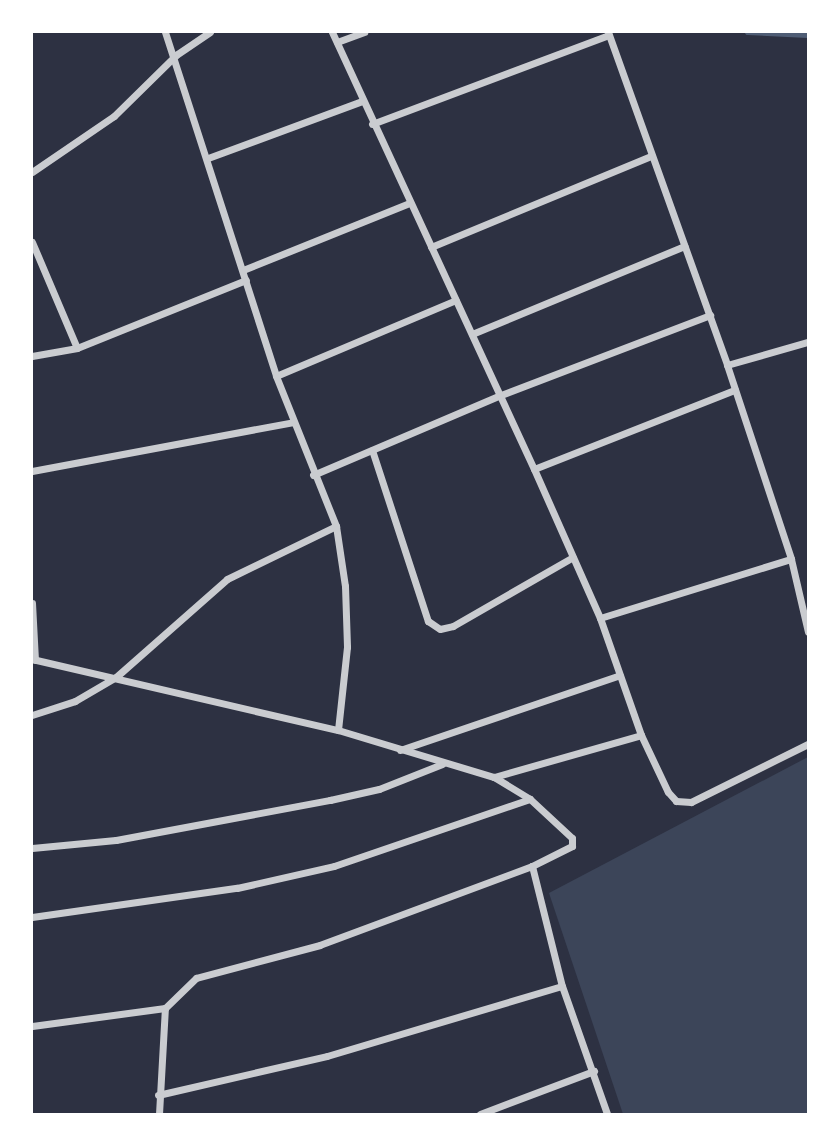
<!DOCTYPE html>
<html>
<head>
<meta charset="utf-8">
<style>
  body { margin:0 }
  #map { position:relative; width:840px; height:1146px; overflow:hidden; background:#2d3142; font-family:"Source Sans 3",sans-serif }
  div>[style] { position:absolute }
  .green>* { inset:0; background:#3c4559 }
  .stream>* { height:6px; margin:-3px; padding:0 3px; transform-origin:3px; border-radius:3px; background:#4f5d75 }
  .minor>* { height:7px; margin:-3.5px; padding:0 3.5px; transform-origin:3.5px; border-radius:3.5px; background:#caccd0 }
  span { translate:-50% -50%; white-space:nowrap; text-align:center; line-height:1.15; -webkit-text-stroke:6px #fff; paint-order:stroke }
  .frame { position:absolute; inset:0; border:33px solid #fff; pointer-events:none }
</style>
</head>
<body>
<div id="map">
  <div class="green">
    <div style="clip-path:polygon(808px 757px,808px 1114px,623px 1114px,549px 893px)"></div>
  </div>
  <div class="stream">
    <div style="left:748px;top:32px;width:60px;rotate:2.9deg"></div>
  </div>
  <div class="minor">
    <div style="left:165px;top:32px;width:361px;rotate:72.1deg"></div>
    <div style="left:276px;top:376px;width:162px;rotate:68.2deg"></div>
    <div style="left:336px;top:526px;width:61px;rotate:81.5deg"></div>
    <div style="left:345px;top:586px;width:61px;rotate:88.1deg"></div>
    <div style="left:347px;top:647px;width:83px;rotate:96.2deg"></div>
    <div style="left:332px;top:32px;width:481px;rotate:65.2deg"></div>
    <div style="left:534px;top:469px;width:163px;rotate:66.1deg"></div>
    <div style="left:600px;top:618px;width:124px;rotate:70.7deg"></div>
    <div style="left:641px;top:735px;width:63px;rotate:64.7deg"></div>
    <div style="left:668px;top:792px;width:12px;rotate:48deg"></div>
    <div style="left:676px;top:801px;width:15px;rotate:4deg"></div>
    <div style="left:691px;top:802px;width:131px;rotate:-26.4deg"></div>
    <div style="left:608px;top:32px;width:354px;rotate:70.3deg"></div>
    <div style="left:727px;top:365px;width:204px;rotate:71.7deg"></div>
    <div style="left:791px;top:559px;width:75px;rotate:76.9deg"></div>
    <div style="left:337px;top:42px;width:29px;rotate:-20deg"></div>
    <div style="left:372px;top:124px;width:253px;rotate:-20.6deg"></div>
    <div style="left:208px;top:158px;width:164px;rotate:-20.3deg"></div>
    <div style="left:32px;top:172px;width:99px;rotate:-34.3deg"></div>
    <div style="left:114px;top:116px;width:87px;rotate:-44.5deg"></div>
    <div style="left:176px;top:55px;width:41px;rotate:-34.1deg"></div>
    <div style="left:32px;top:242px;width:115px;rotate:67deg"></div>
    <div style="left:431px;top:247px;width:238px;rotate:-22.5deg"></div>
    <div style="left:243px;top:270px;width:180px;rotate:-21.9deg"></div>
    <div style="left:472px;top:334px;width:230px;rotate:-22.5deg"></div>
    <div style="left:32px;top:356px;width:46px;rotate:-10.1deg"></div>
    <div style="left:77px;top:348px;width:182px;rotate:-21.9deg"></div>
    <div style="left:727px;top:365px;width:84px;rotate:-15.9deg"></div>
    <div style="left:276px;top:376px;width:195px;rotate:-22.9deg"></div>
    <div style="left:372px;top:450px;width:180px;rotate:71.9deg"></div>
    <div style="left:428px;top:621px;width:14px;rotate:34deg"></div>
    <div style="left:440px;top:629px;width:13px;rotate:-13deg"></div>
    <div style="left:453px;top:626px;width:138px;rotate:-29.9deg"></div>
    <div style="left:534px;top:469px;width:216px;rotate:-21.5deg"></div>
    <div style="left:32px;top:471px;width:266px;rotate:-10.6deg"></div>
    <div style="left:313px;top:475px;width:204px;rotate:-23.1deg"></div>
    <div style="left:501px;top:395px;width:224px;rotate:-20.9deg"></div>
    <div style="left:32px;top:603px;width:57px;rotate:87deg"></div>
    <div style="left:600px;top:618px;width:200px;rotate:-17.2deg"></div>
    <div style="left:32px;top:659px;width:314px;rotate:13.1deg"></div>
    <div style="left:338px;top:730px;width:163px;rotate:16.8deg"></div>
    <div style="left:494px;top:777px;width:42px;rotate:31.4deg"></div>
    <div style="left:530px;top:799px;width:57px;rotate:42.9deg"></div>
    <div style="left:572px;top:838px;width:8px;rotate:90deg"></div>
    <div style="left:572px;top:846px;width:45px;rotate:153.4deg"></div>
    <div style="left:532px;top:866px;width:226px;rotate:159.6deg"></div>
    <div style="left:320px;top:945px;width:128px;rotate:165.1deg"></div>
    <div style="left:196px;top:978px;width:43px;rotate:135.9deg"></div>
    <div style="left:165px;top:1008px;width:134px;rotate:172.3deg"></div>
    <div style="left:32px;top:715px;width:45px;rotate:-18deg"></div>
    <div style="left:75px;top:701px;width:48px;rotate:-30.3deg"></div>
    <div style="left:116px;top:677px;width:148px;rotate:-41.4deg"></div>
    <div style="left:227px;top:579px;width:121px;rotate:-25.9deg"></div>
    <div style="left:400px;top:750px;width:232px;rotate:-18.8deg"></div>
    <div style="left:494px;top:777px;width:153px;rotate:-15.9deg"></div>
    <div style="left:32px;top:848px;width:84px;rotate:-5.4deg"></div>
    <div style="left:116px;top:840px;width:218px;rotate:-10.6deg"></div>
    <div style="left:330px;top:800px;width:50px;rotate:-12.7deg"></div>
    <div style="left:379px;top:789px;width:68px;rotate:-21.6deg"></div>
    <div style="left:532px;top:866px;width:124px;rotate:76deg"></div>
    <div style="left:562px;top:986px;width:136px;rotate:70.6deg"></div>
    <div style="left:32px;top:917px;width:207px;rotate:-8.1deg"></div>
    <div style="left:237px;top:888px;width:99px;rotate:-12.8deg"></div>
    <div style="left:334px;top:866px;width:207px;rotate:-18.9deg"></div>
    <div style="left:158px;top:1095px;width:173px;rotate:-13deg"></div>
    <div style="left:327px;top:1056px;width:245px;rotate:-16.6deg"></div>
    <div style="left:159px;top:1114px;width:106px;rotate:-86.8deg"></div>
    <div style="left:480px;top:1114px;width:122px;rotate:-20.7deg"></div>
  </div>
  <div class="frame"></div>
</div>
</body>
</html>
